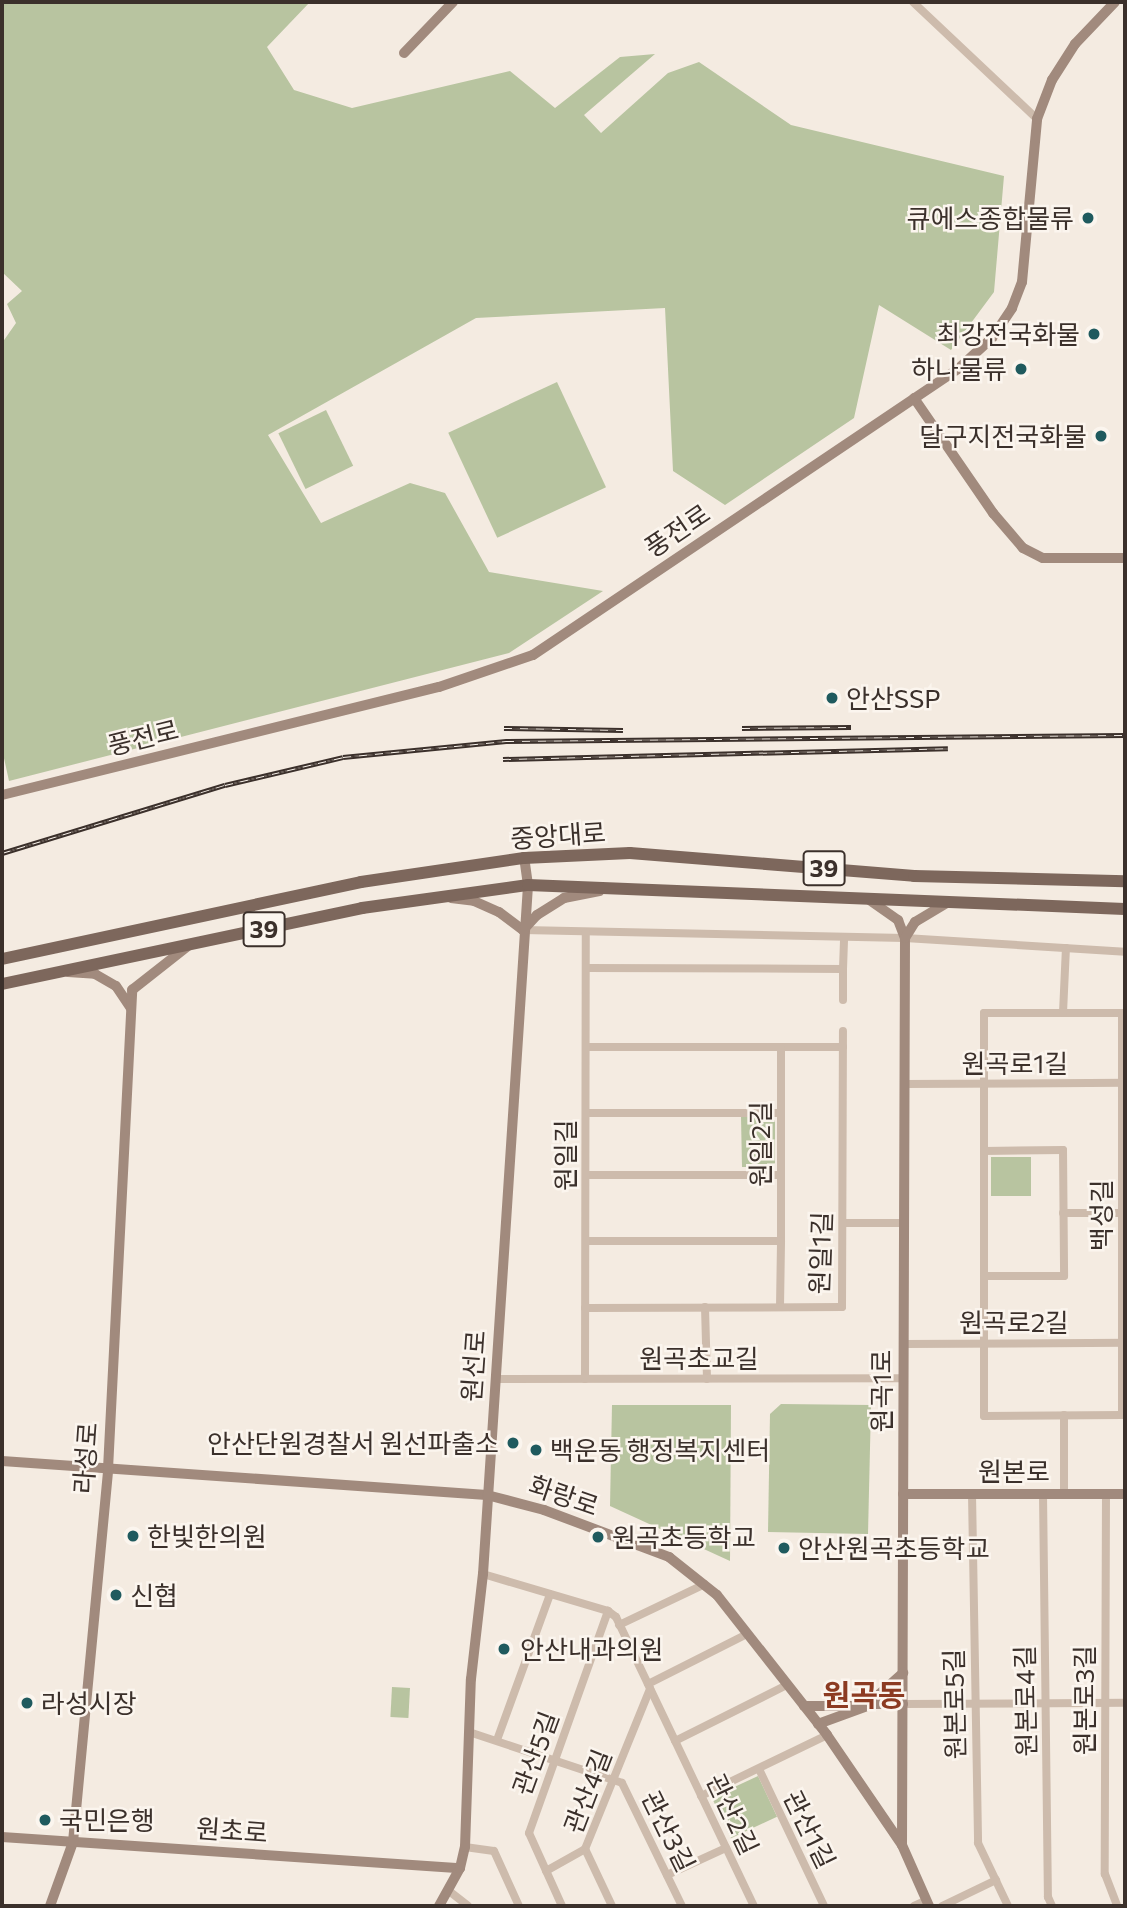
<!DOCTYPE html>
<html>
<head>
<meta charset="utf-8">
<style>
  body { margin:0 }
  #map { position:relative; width:1127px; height:1908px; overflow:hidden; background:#f4ebe1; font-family:Commissioner,"Noto Sans KR",sans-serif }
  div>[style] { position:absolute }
  .green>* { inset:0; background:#b8c4a0; transform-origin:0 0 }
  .street>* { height:8px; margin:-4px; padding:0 4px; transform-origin:4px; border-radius:4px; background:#cdbbac }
  .secondary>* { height:10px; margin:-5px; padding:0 5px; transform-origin:5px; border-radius:5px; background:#a18a7d }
  .primary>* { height:12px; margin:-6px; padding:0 6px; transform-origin:6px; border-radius:6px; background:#7d675c }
  .rail>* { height:5px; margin-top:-2.5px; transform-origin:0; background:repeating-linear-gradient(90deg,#fbf5ee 0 8px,#3b302b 0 16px); box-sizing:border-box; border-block:2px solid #3b302b }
  .dots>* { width:19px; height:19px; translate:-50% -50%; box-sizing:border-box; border:4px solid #fbf5ee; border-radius:50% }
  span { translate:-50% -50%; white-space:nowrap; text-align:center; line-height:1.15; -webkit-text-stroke:5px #fbf5ee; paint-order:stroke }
  .shield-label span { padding:2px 5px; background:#fbf5ee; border:2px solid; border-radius:5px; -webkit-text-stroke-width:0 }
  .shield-label { font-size:24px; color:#3b302b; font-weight:700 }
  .poi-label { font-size:26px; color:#3b302b }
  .right { translate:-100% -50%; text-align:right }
  .left { translate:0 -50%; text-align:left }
  .street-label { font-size:26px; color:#3b302b }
  .quarter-label { font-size:30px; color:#8c3b22; font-weight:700 }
  .frame { position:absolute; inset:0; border:4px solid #3b302b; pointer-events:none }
</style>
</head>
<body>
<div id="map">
  <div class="green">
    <div style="clip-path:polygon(2px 2px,310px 2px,267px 47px,294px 90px,352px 108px,510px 71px,555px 108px,620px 57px,655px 54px,584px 115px,601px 133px,668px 73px,699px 62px,791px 125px,1004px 176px,994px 292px,951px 350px,879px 305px,854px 418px,725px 505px,673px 471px,665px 308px,476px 318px,268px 435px,321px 523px,410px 483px,445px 493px,489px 572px,603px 591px,509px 653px,9px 781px,2px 749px,2px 343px,16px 323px,7px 304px,22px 291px,2px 272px)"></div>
    <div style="left:557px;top:382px;width:116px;height:120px;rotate:65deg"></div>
    <div style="left:326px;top:410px;width:62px;height:53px;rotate:64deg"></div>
    <div style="clip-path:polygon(741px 1117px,771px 1117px,775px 1121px,775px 1163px,771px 1167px,742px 1167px)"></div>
    <div style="left:991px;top:1157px;width:40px;height:39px"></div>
    <div style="clip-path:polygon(781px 1404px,871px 1405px,868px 1534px,768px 1532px,770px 1414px)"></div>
    <div style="clip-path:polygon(612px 1405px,731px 1405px,730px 1561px,610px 1506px)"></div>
    <div style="left:392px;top:1687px;width:18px;height:30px;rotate:3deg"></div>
    <div style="left:758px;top:1776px;width:45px;height:51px;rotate:65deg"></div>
  </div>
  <div class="street">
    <div style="left:913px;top:2px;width:170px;rotate:43.3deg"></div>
    <div style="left:523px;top:930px;width:382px;rotate:1.2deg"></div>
    <div style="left:905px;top:938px;width:220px;rotate:3.6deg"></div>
    <div style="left:586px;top:968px;width:257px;rotate:0.2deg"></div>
    <div style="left:843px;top:969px;width:31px;rotate:90deg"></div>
    <div style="left:843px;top:969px;width:32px;rotate:-88deg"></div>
    <div style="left:984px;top:1013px;width:138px"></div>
    <div style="left:1122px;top:1013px;width:402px;rotate:90deg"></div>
    <div style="left:1122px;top:1415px;width:138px;rotate:179.6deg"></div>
    <div style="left:984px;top:1416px;width:403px;rotate:-90deg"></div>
    <div style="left:1063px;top:1013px;width:65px;rotate:-87.4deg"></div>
    <div style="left:781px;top:1047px;width:62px"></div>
    <div style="left:904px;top:1084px;width:221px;rotate:-0.3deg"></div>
    <div style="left:586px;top:1113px;width:195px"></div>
    <div style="left:984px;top:1151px;width:79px;rotate:-0.7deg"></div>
    <div style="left:1063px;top:1150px;width:126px;rotate:89.5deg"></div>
    <div style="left:1064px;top:1276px;width:80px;rotate:180deg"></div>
    <div style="left:586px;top:1175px;width:195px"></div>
    <div style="left:1063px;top:1213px;width:59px"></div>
    <div style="left:843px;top:1223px;width:61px"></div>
    <div style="left:586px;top:1241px;width:195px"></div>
    <div style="left:781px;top:1241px;width:194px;rotate:-90deg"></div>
    <div style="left:781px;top:1047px;width:195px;rotate:180deg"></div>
    <div style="left:705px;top:1307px;width:72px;rotate:88.4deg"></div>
    <div style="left:780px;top:1307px;width:66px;rotate:-89.1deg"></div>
    <div style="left:585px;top:1308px;width:257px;rotate:-0.2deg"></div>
    <div style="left:842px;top:1307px;width:276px;rotate:-89.8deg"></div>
    <div style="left:904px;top:1344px;width:221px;rotate:-0.3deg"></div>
    <div style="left:495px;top:1379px;width:409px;rotate:-0.1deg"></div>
    <div style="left:585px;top:1379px;width:447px;rotate:-89.9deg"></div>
    <div style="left:1064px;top:1415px;width:79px;rotate:90deg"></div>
    <div style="left:972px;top:1494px;width:349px;rotate:89deg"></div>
    <div style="left:978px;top:1843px;width:70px;rotate:64.5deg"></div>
    <div style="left:1043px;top:1494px;width:403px;rotate:89.3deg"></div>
    <div style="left:1048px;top:1897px;width:10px;rotate:66deg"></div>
    <div style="left:1106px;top:1494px;width:380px;rotate:90.2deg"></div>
    <div style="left:1105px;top:1874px;width:33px;rotate:69deg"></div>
    <div style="left:483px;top:1574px;width:130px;rotate:16.5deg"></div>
    <div style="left:608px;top:1611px;width:10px;rotate:37deg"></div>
    <div style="left:616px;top:1617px;width:320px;rotate:64.5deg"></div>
    <div style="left:619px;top:1625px;width:95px;rotate:-25.5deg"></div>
    <div style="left:648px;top:1684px;width:111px;rotate:-26.8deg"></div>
    <div style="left:903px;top:1704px;width:222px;rotate:-0.3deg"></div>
    <div style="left:469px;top:1732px;width:161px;rotate:18.4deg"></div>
    <div style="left:622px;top:1783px;width:137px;rotate:64deg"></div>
    <div style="left:497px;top:1740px;width:155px;rotate:-70deg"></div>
    <div style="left:675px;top:1741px;width:125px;rotate:-26.6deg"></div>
    <div style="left:759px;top:1769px;width:152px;rotate:64.6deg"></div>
    <div style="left:701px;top:1796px;width:140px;rotate:-25.8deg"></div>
    <div style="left:465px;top:1847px;width:29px;rotate:8deg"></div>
    <div style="left:494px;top:1851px;width:60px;rotate:65.6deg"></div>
    <div style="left:546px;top:1871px;width:45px;rotate:-29.4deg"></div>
    <div style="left:667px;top:1875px;width:65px;rotate:-24.6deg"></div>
    <div style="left:449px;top:1891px;width:24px;rotate:38deg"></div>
    <div style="left:562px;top:1906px;width:80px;rotate:-114.3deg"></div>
    <div style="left:529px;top:1833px;width:236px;rotate:-70.4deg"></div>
    <div style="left:612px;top:1906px;width:63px;rotate:-115.3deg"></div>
    <div style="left:585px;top:1849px;width:173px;rotate:-67.9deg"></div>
    <div style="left:914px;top:1906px;width:14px;rotate:-25deg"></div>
    <div style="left:942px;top:1906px;width:60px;rotate:-25.7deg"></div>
  </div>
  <div class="secondary">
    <div style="left:404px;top:53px;width:71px;rotate:-46.1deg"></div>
    <div style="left:914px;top:398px;width:140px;rotate:55.5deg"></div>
    <div style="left:993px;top:513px;width:46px;rotate:49.4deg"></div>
    <div style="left:1023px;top:548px;width:22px;rotate:27deg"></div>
    <div style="left:1043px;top:558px;width:82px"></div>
    <div style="left:2px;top:795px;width:450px;rotate:-13.9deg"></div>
    <div style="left:439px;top:687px;width:99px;rotate:-18.8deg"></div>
    <div style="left:533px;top:655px;width:512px;rotate:-33.94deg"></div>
    <div style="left:958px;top:369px;width:46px;rotate:-42.4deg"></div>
    <div style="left:992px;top:338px;width:36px;rotate:-56deg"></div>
    <div style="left:1012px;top:308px;width:28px;rotate:-69deg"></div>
    <div style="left:1022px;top:282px;width:164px;rotate:-84.7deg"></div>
    <div style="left:1037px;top:119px;width:42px;rotate:-69deg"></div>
    <div style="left:1052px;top:80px;width:43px;rotate:-57.4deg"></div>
    <div style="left:1075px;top:44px;width:58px;rotate:-46.4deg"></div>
    <div style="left:451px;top:898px;width:23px;rotate:7deg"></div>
    <div style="left:474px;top:901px;width:27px;rotate:24deg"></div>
    <div style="left:499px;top:912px;width:30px;rotate:37deg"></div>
    <div style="left:868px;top:899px;width:37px;rotate:35deg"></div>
    <div style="left:898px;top:920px;width:19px;rotate:69deg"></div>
    <div style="left:905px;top:938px;width:907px;rotate:90.19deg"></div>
    <div style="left:523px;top:930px;width:21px;rotate:-47deg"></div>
    <div style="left:537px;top:915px;width:32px;rotate:-32deg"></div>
    <div style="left:564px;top:898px;width:36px;rotate:-11deg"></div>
    <div style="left:905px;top:938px;width:19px;rotate:-58deg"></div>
    <div style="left:915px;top:922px;width:37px;rotate:-31deg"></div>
    <div style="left:68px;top:972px;width:27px;rotate:4deg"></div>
    <div style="left:95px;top:974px;width:24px;rotate:30deg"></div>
    <div style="left:116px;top:986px;width:27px;rotate:56deg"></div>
    <div style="left:2px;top:1461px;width:486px;rotate:4deg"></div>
    <div style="left:487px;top:1495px;width:59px;rotate:14.7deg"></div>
    <div style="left:544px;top:1510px;width:134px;rotate:20.6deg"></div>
    <div style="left:669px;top:1557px;width:61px;rotate:38.4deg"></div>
    <div style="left:717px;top:1595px;width:178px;rotate:51.8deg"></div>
    <div style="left:827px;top:1735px;width:133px;rotate:55.7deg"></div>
    <div style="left:902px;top:1845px;width:67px;rotate:66.1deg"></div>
    <div style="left:903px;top:1494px;width:222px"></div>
    <div style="left:804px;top:1706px;width:62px"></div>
    <div style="left:866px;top:1706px;width:50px;rotate:-41.7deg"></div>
    <div style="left:818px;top:1724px;width:59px;rotate:-20deg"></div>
    <div style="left:873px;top:1704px;width:30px"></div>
    <div style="left:2px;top:1837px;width:459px;rotate:3.9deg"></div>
    <div style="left:50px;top:1906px;width:68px;rotate:-70.2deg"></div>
    <div style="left:73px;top:1842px;width:375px;rotate:-84.6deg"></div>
    <div style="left:108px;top:1469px;width:480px;rotate:-87.1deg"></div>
    <div style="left:132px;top:990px;width:71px;rotate:-38.2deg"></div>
    <div style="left:439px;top:1906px;width:43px;rotate:-61.1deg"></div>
    <div style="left:460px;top:1868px;width:22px;rotate:-77deg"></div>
    <div style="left:465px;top:1847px;width:168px;rotate:-88deg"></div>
    <div style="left:471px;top:1679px;width:106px;rotate:-83.5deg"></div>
    <div style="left:483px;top:1574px;width:690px;rotate:-86.26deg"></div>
    <div style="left:528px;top:885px;width:27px;rotate:-98deg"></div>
  </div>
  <div class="primary">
    <div style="left:2px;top:959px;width:367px;rotate:-12.1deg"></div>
    <div style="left:361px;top:882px;width:165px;rotate:-8.4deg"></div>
    <div style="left:524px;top:858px;width:106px;rotate:-2.7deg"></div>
    <div style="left:630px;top:853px;width:285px;rotate:4.6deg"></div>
    <div style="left:914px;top:876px;width:211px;rotate:1.4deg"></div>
    <div style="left:2px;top:984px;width:368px;rotate:-11.9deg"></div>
    <div style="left:362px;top:908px;width:168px;rotate:-7.9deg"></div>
    <div style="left:528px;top:885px;width:597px;rotate:2.3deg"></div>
  </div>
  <div class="rail">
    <div style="left:504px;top:728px;width:119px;rotate:1deg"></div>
    <div style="left:742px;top:728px;width:109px;rotate:-0.5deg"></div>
    <div style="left:503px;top:759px;width:445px;rotate:-1.4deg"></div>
    <div style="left:2px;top:853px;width:233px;rotate:-17deg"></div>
    <div style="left:225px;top:785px;width:121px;rotate:-13.3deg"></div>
    <div style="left:343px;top:757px;width:164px;rotate:-5.6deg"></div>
    <div style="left:506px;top:741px;width:619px;rotate:-0.56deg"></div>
  </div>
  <div class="dots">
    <div style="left:1088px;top:218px;background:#1f5a5e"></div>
    <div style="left:1094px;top:334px;background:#1f5a5e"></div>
    <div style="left:1021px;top:369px;background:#1f5a5e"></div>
    <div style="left:1101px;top:436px;background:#1f5a5e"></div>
    <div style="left:832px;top:698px;background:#1f5a5e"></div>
    <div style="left:513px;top:1443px;background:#1f5a5e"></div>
    <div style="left:536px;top:1450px;background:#1f5a5e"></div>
    <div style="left:133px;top:1536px;background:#1f5a5e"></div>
    <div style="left:598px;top:1537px;background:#1f5a5e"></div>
    <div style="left:784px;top:1548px;background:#1f5a5e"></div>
    <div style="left:116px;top:1595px;background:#1f5a5e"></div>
    <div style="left:504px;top:1649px;background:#1f5a5e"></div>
    <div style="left:27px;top:1703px;background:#1f5a5e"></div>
    <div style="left:45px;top:1820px;background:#1f5a5e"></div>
  </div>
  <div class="shield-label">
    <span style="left:824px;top:868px">39</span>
    <span style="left:264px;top:929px">39</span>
  </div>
  <div class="poi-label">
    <span class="right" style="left:1074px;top:218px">큐에스종합물류</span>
    <span class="right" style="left:1080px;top:334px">최강전국화물</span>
    <span class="right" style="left:1007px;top:369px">하나물류</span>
    <span class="right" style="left:1087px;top:436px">달구지전국화물</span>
    <span class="left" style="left:846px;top:698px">안산SSP</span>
    <span class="right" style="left:499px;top:1443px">안산단원경찰서 원선파출소</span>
    <span class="left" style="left:550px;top:1450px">백운동 행정복지센터</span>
    <span class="left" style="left:147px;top:1536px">한빛한의원</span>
    <span class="left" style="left:612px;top:1537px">원곡초등학교</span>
    <span class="left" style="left:798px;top:1548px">안산원곡초등학교</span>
    <span class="left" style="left:130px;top:1595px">신협</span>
    <span class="left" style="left:520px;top:1649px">안산내과의원</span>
    <span class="left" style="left:41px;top:1703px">라성시장</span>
    <span class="left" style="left:59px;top:1820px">국민은행</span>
  </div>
  <div class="street-label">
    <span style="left:677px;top:530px;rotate:-34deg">풍전로</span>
    <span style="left:143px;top:737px;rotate:-14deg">풍전로</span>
    <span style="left:558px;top:835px;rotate:-4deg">중앙대로</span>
    <span style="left:1015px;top:1063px">원곡로1길</span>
    <span style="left:760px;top:1144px;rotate:-90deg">원일2길</span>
    <span style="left:565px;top:1155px;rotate:-90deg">원일길</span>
    <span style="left:1101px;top:1215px;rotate:-90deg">백성길</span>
    <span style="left:820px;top:1253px;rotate:-88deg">원일1길</span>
    <span style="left:1014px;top:1322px">원곡로2길</span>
    <span style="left:699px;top:1358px">원곡초교길</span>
    <span style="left:473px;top:1366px;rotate:-86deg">원선로</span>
    <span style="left:881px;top:1391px;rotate:-90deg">원곡1로</span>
    <span style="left:85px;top:1458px;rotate:-86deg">라성로</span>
    <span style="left:1014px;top:1471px">원본로</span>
    <span style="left:564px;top:1495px;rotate:19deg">화랑로</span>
    <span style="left:1084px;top:1700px;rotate:-90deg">원본로3길</span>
    <span style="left:1025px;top:1701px;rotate:-91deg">원본로4길</span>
    <span style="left:954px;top:1704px;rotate:-91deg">원본로5길</span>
    <span style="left:535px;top:1753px;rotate:-70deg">관산5길</span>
    <span style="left:587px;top:1791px;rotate:-69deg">관산4길</span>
    <span style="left:733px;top:1814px;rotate:65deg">관산2길</span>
    <span style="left:810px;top:1829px;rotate:64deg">관산1길</span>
    <span style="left:232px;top:1830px;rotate:4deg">원초로</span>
    <span style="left:669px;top:1831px;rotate:64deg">관산3길</span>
  </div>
  <div class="quarter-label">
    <span style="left:864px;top:1694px">원곡동</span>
  </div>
  <div class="frame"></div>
</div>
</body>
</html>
